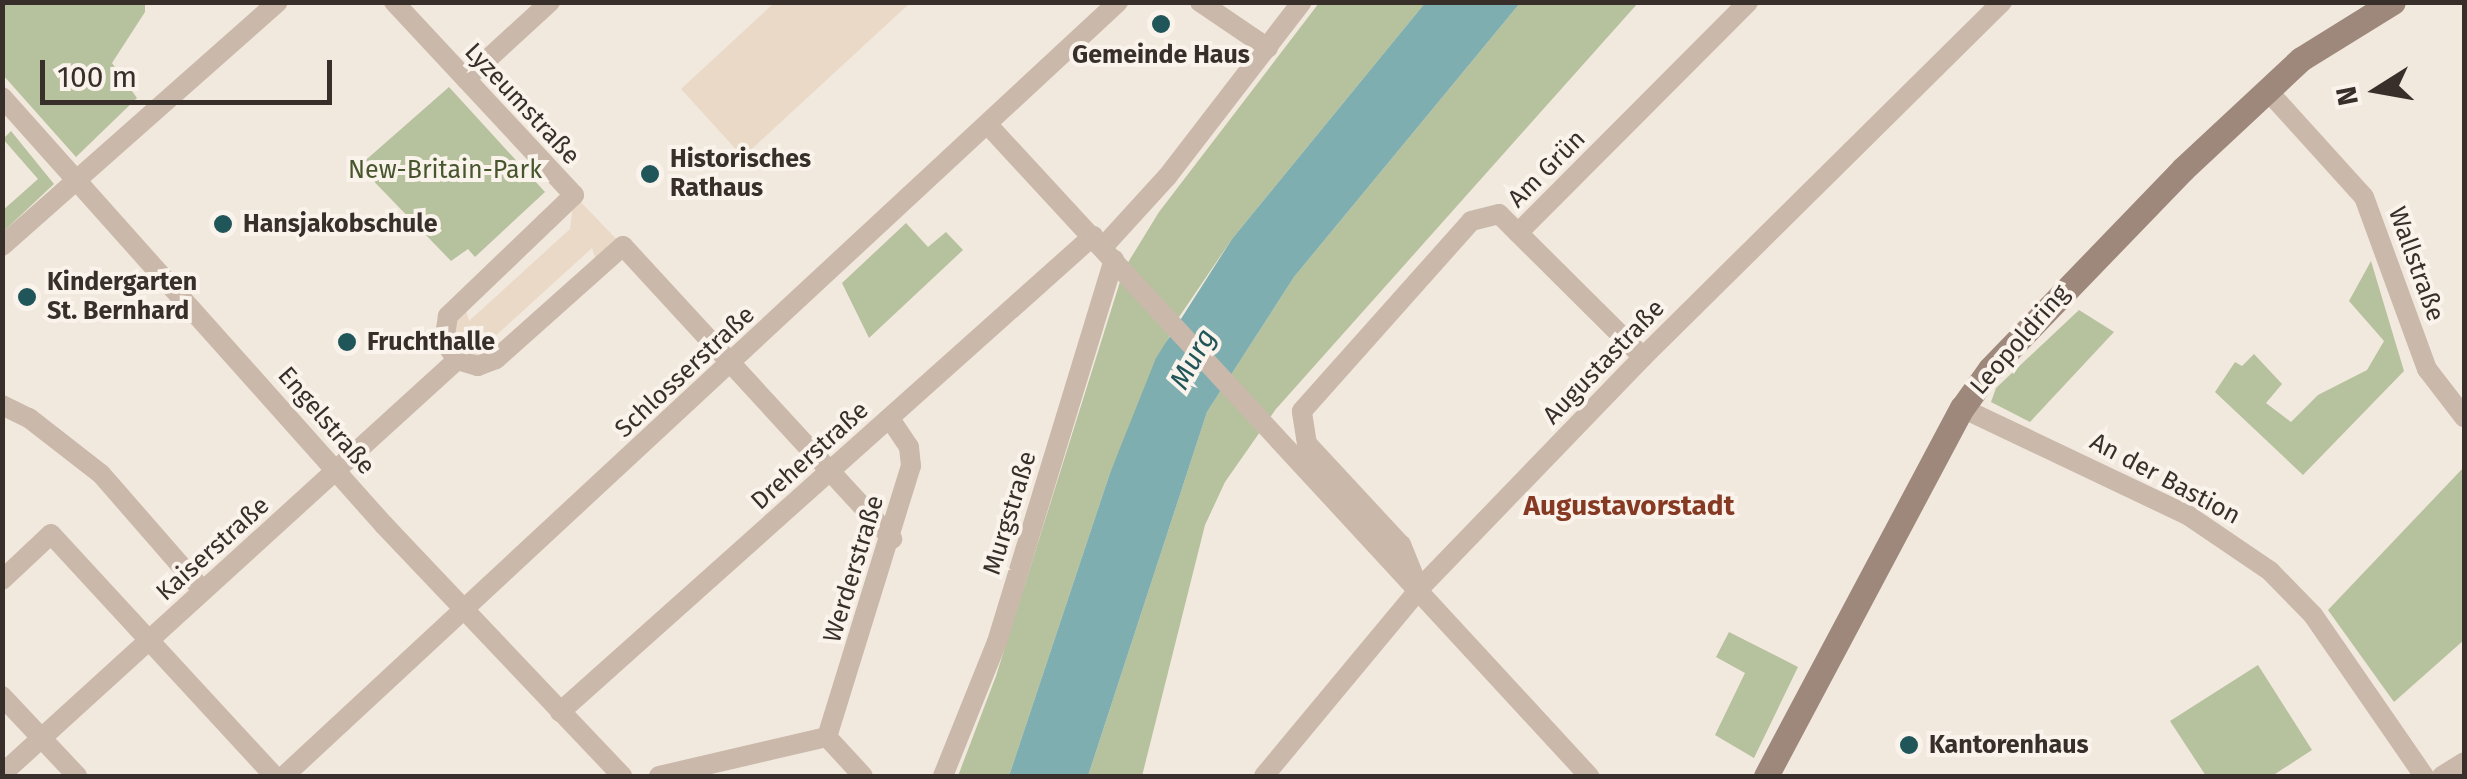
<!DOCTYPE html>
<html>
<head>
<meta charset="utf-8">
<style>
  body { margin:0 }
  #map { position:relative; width:2467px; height:779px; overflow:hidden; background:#f2e9de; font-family:"Fira Sans",sans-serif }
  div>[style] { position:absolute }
  .green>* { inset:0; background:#b6c19e }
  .plaza>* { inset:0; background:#ead9c6 }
  .water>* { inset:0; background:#7eaeaf }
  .street>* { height:20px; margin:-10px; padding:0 10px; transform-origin:10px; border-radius:10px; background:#cab8aa }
  .secondary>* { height:25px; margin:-12.5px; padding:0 12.5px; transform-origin:12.5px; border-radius:12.5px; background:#9e887c }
  .dots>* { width:28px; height:28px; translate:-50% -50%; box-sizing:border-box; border:5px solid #faf3eb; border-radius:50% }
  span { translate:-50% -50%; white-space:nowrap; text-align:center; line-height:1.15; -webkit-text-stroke:8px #faf3eb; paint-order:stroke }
  .poi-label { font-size:25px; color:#382e2a; font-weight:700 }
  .left { translate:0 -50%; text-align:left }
  .street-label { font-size:25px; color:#382e2a }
  .park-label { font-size:25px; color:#48562e }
  .water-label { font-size:28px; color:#205659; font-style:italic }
  .neighbourhood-label { font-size:28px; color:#863a24; font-weight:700 }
  .frame { position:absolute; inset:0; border:5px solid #382e2a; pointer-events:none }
  .north { position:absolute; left:2327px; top:40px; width:100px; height:100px; -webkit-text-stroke:8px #faf3eb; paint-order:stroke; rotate:259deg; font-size:28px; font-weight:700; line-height:40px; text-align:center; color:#382e2a }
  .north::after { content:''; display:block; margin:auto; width:35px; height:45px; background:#382e2a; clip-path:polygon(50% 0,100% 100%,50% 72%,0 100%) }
  .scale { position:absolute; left:40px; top:60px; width:292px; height:45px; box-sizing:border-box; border:5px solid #382e2a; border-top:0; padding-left:12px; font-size:30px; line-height:35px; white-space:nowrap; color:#382e2a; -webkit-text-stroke:8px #faf3eb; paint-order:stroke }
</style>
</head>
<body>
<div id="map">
  <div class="green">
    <div style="clip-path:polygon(2px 3px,145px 3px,145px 12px,112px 63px,137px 98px,76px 157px,3px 75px)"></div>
    <div style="clip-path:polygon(1319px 3px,1425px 3px,1232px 239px,1175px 323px,1110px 473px,1009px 776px,958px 776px,996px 676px,1124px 269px,1159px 212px)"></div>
    <div style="clip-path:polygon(1520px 3px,1638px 3px,1276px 409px,1225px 482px,1205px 525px,1142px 776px,1088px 776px,1207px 412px,1294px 277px)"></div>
    <div style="clip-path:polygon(449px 87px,545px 192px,475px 257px,468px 249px,451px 261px,359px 166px)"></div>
    <div style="clip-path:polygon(11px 131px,54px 184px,3px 232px,2px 211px,38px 179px,3px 139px)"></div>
    <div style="clip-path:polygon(906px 223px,928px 247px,946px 232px,963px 250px,869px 338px,842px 283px)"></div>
    <div style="clip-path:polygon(2371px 261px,2404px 371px,2303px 475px,2215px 392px,2235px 362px,2242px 366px,2254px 354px,2282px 384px,2266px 403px,2291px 422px,2318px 395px,2367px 370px,2384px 341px,2349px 301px)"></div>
    <div style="clip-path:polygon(2079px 310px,2114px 332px,2030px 422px,1991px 402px,1996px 388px)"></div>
    <div style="clip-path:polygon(2464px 467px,2464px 640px,2394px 702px,2328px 610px)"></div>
    <div style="clip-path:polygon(1729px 632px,1798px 667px,1754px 758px,1715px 735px,1745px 673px,1716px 657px)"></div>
    <div style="clip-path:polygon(2258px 665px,2312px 750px,2272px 776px,2206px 776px,2170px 721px)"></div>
  </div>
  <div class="plaza">
    <div style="clip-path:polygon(774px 3px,910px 3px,743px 157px,681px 89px)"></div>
    <div style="clip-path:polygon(574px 195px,623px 246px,597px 263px,592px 248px,491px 340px,493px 355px,484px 361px,456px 348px,452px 325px,465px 307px,469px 321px,570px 229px)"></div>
  </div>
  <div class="water">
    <div style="clip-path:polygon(1425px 3px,1520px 3px,1294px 277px,1207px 412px,1088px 776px,1009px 776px,1110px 473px,1156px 358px,1232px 239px)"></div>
  </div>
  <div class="street">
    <div style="left:394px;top:2px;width:264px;rotate:47deg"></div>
    <div style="left:574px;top:195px;width:175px;rotate:136.2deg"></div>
    <div style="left:448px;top:316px;width:25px;rotate:99deg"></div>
    <div style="left:444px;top:341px;width:23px;rotate:56deg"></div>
    <div style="left:457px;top:360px;width:22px;rotate:16deg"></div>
    <div style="left:478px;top:366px;width:19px;rotate:-21deg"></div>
    <div style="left:496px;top:359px;width:170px;rotate:-41.7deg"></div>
    <div style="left:623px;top:246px;width:398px;rotate:47.4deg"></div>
    <div style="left:1200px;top:2px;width:82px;rotate:34.1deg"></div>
    <div style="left:466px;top:79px;width:114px;rotate:-42.5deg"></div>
    <div style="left:2267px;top:90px;width:144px;rotate:47.8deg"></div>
    <div style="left:2364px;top:197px;width:183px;rotate:69.9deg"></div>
    <div style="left:2427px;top:369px;width:61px;rotate:52.4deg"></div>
    <div style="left:2px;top:97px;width:574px;rotate:48.25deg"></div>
    <div style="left:384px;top:525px;width:346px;rotate:46.5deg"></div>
    <div style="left:989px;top:126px;width:885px;rotate:47.29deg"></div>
    <div style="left:1518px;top:233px;width:326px;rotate:-45.1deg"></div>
    <div style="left:2px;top:246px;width:368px;rotate:-41.5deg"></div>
    <div style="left:1103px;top:247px;width:95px;rotate:-47.6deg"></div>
    <div style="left:1167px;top:177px;width:221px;rotate:-52.4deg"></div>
    <div style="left:2px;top:405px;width:30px;rotate:26deg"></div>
    <div style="left:29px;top:418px;width:91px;rotate:37.9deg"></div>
    <div style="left:101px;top:474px;width:155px;rotate:48.9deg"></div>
    <div style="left:1962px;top:408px;width:251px;rotate:25.4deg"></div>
    <div style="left:2189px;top:516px;width:98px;rotate:34.2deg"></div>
    <div style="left:2270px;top:571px;width:62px;rotate:45.7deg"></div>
    <div style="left:2313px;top:615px;width:196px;rotate:55.4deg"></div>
    <div style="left:1415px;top:579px;width:37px;rotate:-112deg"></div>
    <div style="left:1401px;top:545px;width:138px;rotate:-132.9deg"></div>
    <div style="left:1307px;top:444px;width:33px;rotate:-99deg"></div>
    <div style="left:1302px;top:411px;width:254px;rotate:-48.3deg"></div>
    <div style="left:1471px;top:221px;width:29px;rotate:-14deg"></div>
    <div style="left:1499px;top:214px;width:203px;rotate:44.8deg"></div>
    <div style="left:2px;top:580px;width:67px;rotate:-43.2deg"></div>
    <div style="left:51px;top:534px;width:329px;rotate:47.3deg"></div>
    <div style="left:2px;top:696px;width:110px;rotate:46.8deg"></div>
    <div style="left:560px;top:712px;width:715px;rotate:-41.77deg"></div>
    <div style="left:827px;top:737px;width:53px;rotate:47.3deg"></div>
    <div style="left:2px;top:774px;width:615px;rotate:-42.3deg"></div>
    <div style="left:284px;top:776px;width:1138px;rotate:-42.86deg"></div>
    <div style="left:659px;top:776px;width:172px;rotate:-13.1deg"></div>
    <div style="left:827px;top:737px;width:284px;rotate:-72.8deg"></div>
    <div style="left:911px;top:466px;width:19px;rotate:-96deg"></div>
    <div style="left:909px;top:447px;width:34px;rotate:-124deg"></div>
    <div style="left:943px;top:776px;width:144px;rotate:-68.1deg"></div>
    <div style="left:997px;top:642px;width:400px;rotate:-73deg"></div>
    <div style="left:1264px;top:776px;width:243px;rotate:-50.3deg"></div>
    <div style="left:1419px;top:589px;width:322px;rotate:-46deg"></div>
    <div style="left:1643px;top:357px;width:505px;rotate:-44.68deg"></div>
    <div style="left:2442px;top:776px;width:26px;rotate:-32deg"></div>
  </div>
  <div class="secondary">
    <div style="left:1766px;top:776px;width:417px;rotate:-62deg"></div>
    <div style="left:1962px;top:408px;width:48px;rotate:-54.3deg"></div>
    <div style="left:1990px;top:369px;width:278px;rotate:-46deg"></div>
    <div style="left:2183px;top:169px;width:161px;rotate:-43deg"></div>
    <div style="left:2301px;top:59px;width:108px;rotate:-31.8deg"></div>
  </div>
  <div class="dots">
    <div style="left:1161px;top:24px;background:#205659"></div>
    <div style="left:650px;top:174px;background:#205659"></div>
    <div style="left:223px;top:224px;background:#205659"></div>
    <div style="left:27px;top:297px;background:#205659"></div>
    <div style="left:347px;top:342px;background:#205659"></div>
    <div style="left:1909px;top:745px;background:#205659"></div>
  </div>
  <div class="poi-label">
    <span style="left:1161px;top:55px">Gemeinde Haus</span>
    <span class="left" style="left:670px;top:174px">Historisches<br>Rathaus</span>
    <span class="left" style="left:243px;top:224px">Hansjakobschule</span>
    <span class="left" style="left:47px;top:297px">Kindergarten<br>St. Bernhard</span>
    <span class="left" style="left:367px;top:342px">Fruchthalle</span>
    <span class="left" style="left:1929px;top:745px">Kantorenhaus</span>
  </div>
  <div class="street-label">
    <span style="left:522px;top:104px;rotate:47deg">Lyzeumstraße</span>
    <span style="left:1547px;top:169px;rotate:-45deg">Am Grün</span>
    <span style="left:2416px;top:264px;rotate:70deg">Wallstraße</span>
    <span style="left:2020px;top:340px;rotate:-49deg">Leopoldring</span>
    <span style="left:1604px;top:362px;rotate:-46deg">Augustastraße</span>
    <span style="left:685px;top:372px;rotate:-43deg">Schlosserstraße</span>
    <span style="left:326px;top:421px;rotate:49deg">Engelstraße</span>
    <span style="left:810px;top:456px;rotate:-42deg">Dreherstraße</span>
    <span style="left:2165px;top:479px;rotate:28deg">An der Bastion</span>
    <span style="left:1010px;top:513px;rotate:-73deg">Murgstraße</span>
    <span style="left:213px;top:549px;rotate:-42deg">Kaiserstraße</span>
    <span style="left:854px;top:569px;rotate:-73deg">Werderstraße</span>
  </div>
  <div class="park-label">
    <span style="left:445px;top:170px">New-Britain-Park</span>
  </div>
  <div class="water-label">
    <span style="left:1193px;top:359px;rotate:-61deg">Murg</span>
  </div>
  <div class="neighbourhood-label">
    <span style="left:1629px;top:506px">Augustavorstadt</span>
  </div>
  <div class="frame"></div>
  <div class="north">N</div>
  <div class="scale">100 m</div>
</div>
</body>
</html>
